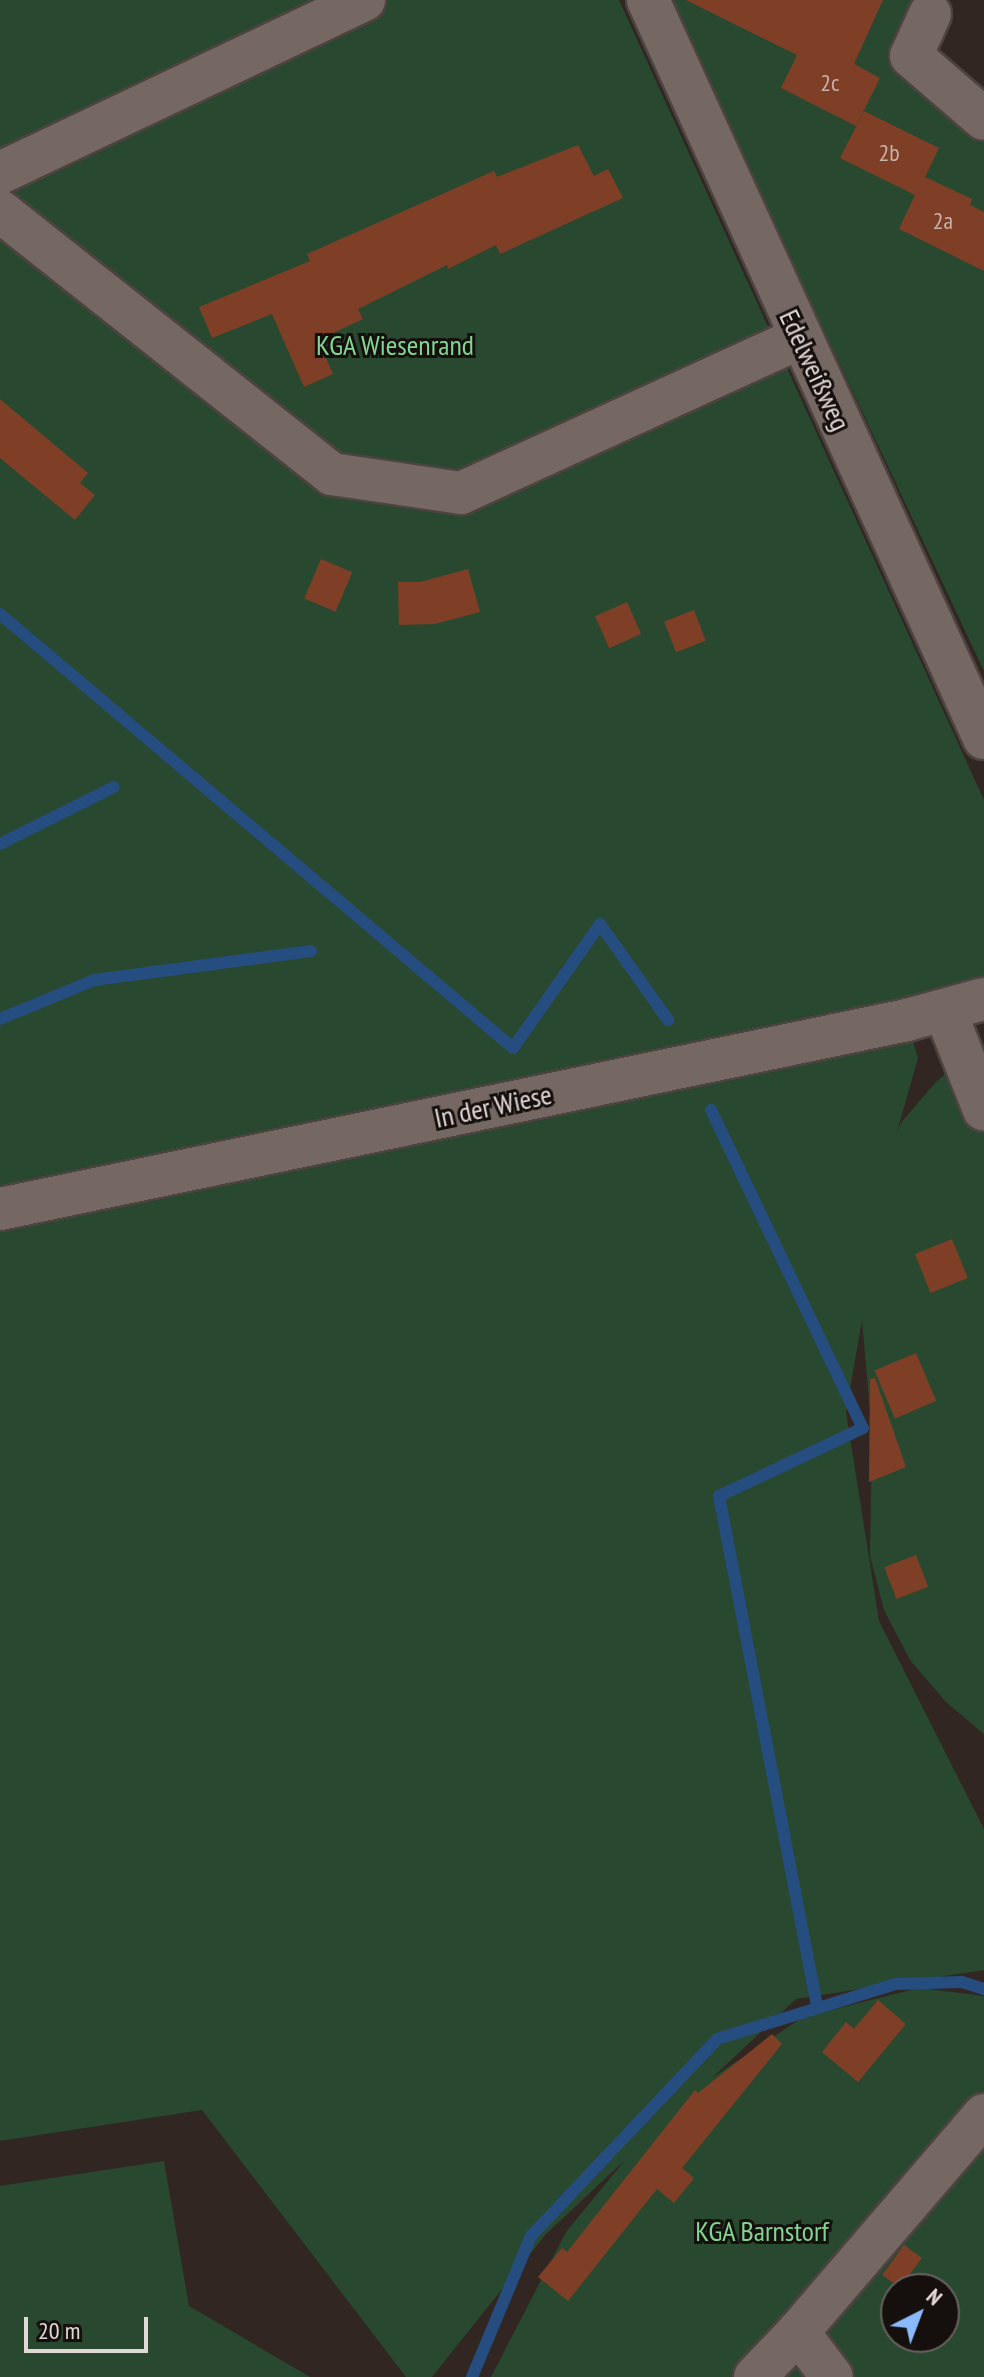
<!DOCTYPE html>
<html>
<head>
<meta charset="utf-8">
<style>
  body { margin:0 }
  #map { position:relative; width:984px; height:2377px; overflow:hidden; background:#312621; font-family:"PT Sans Narrow",sans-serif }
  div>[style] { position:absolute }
  .green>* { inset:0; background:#28492f }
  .stream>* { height:12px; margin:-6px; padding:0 6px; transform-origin:6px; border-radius:6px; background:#264d80 }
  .building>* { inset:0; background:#7f3f26; transform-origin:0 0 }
  .roads { filter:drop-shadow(2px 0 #4d4340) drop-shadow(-2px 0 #4d4340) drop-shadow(0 2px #4d4340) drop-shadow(0 -2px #4d4340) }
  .minor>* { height:42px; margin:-21px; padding:0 21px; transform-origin:21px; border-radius:21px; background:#756762 }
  span { translate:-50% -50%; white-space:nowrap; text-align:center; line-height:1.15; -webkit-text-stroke:6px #15100e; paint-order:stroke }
  .number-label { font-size:24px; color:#c8b2aa }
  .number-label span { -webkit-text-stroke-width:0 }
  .park-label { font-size:28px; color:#80d591 }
  .street-label { font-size:28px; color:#e1d8d6 }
  .north { position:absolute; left:880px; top:2273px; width:80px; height:80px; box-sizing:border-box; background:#15100e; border:2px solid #67605e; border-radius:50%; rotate:42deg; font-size:22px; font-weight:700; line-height:32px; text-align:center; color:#e1d8d6 }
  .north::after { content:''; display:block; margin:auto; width:28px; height:36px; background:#8bbafc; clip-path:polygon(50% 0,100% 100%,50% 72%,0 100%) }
  .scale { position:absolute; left:24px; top:2317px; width:124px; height:36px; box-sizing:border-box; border:4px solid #e1d8d6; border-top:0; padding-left:10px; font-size:24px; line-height:28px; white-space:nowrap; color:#e1d8d6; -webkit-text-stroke:6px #15100e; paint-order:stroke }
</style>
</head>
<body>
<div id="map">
  <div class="green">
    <div style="clip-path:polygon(0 0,619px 0,984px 800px,984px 987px,0 1196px)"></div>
    <div style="clip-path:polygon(669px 0,919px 0,892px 58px,984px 133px,984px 671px)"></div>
    <div style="clip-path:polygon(evenodd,910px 1031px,918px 1058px,896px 1135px,900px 1124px,935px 1083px,972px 1050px,984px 1044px,984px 1734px,946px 1702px,910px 1660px,884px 1610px,870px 1556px,872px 1434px,862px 1320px,846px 1412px,879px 1621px,984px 1829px,984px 1970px,796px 1999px,712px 2078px,803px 2017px,919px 1988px,984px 1996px,984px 2377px,491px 2377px,566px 2232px,625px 2160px,546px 2234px,432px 2377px,406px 2377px,202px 2110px,0 2141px,0 1229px,422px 1134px,910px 1031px,896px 2289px,944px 2289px,944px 2337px,896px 2337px,896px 2289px)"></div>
    <div style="clip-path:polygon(164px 2161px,189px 2306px,310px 2377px,0 2377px,0 2186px)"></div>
  </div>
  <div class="stream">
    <div style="left:0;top:614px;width:672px;rotate:40.23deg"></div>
    <div style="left:513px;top:1048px;width:151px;rotate:-54.9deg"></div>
    <div style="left:600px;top:924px;width:118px;rotate:54.7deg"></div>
    <div style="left:0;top:844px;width:127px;rotate:-26.6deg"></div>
    <div style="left:0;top:1019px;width:102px;rotate:-22.5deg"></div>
    <div style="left:94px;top:980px;width:219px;rotate:-7.6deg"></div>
    <div style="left:711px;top:1110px;width:352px;rotate:64.5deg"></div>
    <div style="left:863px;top:1428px;width:159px;rotate:154.7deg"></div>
    <div style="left:719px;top:1496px;width:519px;rotate:79.12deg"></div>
    <div style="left:472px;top:2377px;width:153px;rotate:-67.3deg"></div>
    <div style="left:531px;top:2236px;width:271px;rotate:-46.6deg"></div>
    <div style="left:717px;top:2039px;width:187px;rotate:-17.1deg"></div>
    <div style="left:896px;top:1984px;width:66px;rotate:-1.7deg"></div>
    <div style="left:962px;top:1982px;width:23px;rotate:18deg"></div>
  </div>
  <div class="building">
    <div style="clip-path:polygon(686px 0,883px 0,854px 64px,880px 78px,856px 126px,781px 88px,797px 55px)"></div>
    <div style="clip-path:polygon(864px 111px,939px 148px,925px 177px,972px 199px,970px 205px,984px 212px,984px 271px,899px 229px,915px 195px,840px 158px)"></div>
    <div style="clip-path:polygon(578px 145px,594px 176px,608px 169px,623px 198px,500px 254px,496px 245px,448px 269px,447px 265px,358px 309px,363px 319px,318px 340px,333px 374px,304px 387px,272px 314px,212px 338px,199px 307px,310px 261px,307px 254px,494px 171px,497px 177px)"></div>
    <div style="clip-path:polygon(0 399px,88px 473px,80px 483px,95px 495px,75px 520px,0 458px)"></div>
    <div style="left:321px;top:559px;width:34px;height:43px;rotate:23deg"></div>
    <div style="clip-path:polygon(468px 569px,480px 612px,435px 624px,399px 625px,398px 582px,420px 582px)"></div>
    <div style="left:627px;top:602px;width:35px;height:35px;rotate:66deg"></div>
    <div style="left:694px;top:610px;width:33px;height:32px;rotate:69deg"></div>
    <div style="left:952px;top:1239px;width:42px;height:40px;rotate:68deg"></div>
    <div style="left:916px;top:1353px;width:52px;height:45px;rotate:67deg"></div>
    <div style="clip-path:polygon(875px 1378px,906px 1467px,869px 1482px,870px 1379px)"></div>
    <div style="left:916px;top:1555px;width:34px;height:34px;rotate:69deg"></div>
    <div style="clip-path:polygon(878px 2000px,906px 2024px,858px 2082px,822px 2052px,846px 2022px,854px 2029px)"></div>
    <div style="clip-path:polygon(772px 2034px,782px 2044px,682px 2168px,694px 2178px,674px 2203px,657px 2189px,568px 2301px,538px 2277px,562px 2248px,567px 2252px,695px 2090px,698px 2093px)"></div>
    <div style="left:904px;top:2245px;width:22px;height:37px;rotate:36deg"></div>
  </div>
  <div class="roads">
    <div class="minor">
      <div style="left:648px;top:0;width:811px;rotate:65.52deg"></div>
      <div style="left:930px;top:14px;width:46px;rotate:114.3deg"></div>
      <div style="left:911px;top:56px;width:96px;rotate:40.8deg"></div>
      <div style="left:0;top:173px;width:403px;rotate:-25.4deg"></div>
      <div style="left:0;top:211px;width:424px;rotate:38.4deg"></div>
      <div style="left:332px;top:474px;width:130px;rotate:8.4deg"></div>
      <div style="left:461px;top:493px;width:373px;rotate:-24.6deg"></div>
      <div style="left:945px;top:1011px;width:106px;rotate:68.5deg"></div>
      <div style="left:0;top:1209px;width:926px;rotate:-11.77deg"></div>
      <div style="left:907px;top:1020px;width:80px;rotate:-15.3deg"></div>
      <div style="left:798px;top:2332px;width:56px;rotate:52.9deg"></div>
      <div style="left:755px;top:2377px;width:62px;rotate:-46.3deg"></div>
      <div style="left:798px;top:2332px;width:286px;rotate:-49.4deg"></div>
    </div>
  </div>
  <div class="number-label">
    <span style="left:830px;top:83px">2c</span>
    <span style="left:889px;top:153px">2b</span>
    <span style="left:943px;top:221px">2a</span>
  </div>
  <div class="park-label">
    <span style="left:395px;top:345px">KGA Wiesenrand</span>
    <span style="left:762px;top:2231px">KGA Barnstorf</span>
  </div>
  <div class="street-label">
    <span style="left:815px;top:370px;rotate:65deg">Edelweißweg</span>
    <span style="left:493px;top:1106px;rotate:-12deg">In der Wiese</span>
  </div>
  <div class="north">N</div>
  <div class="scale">20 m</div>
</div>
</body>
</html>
